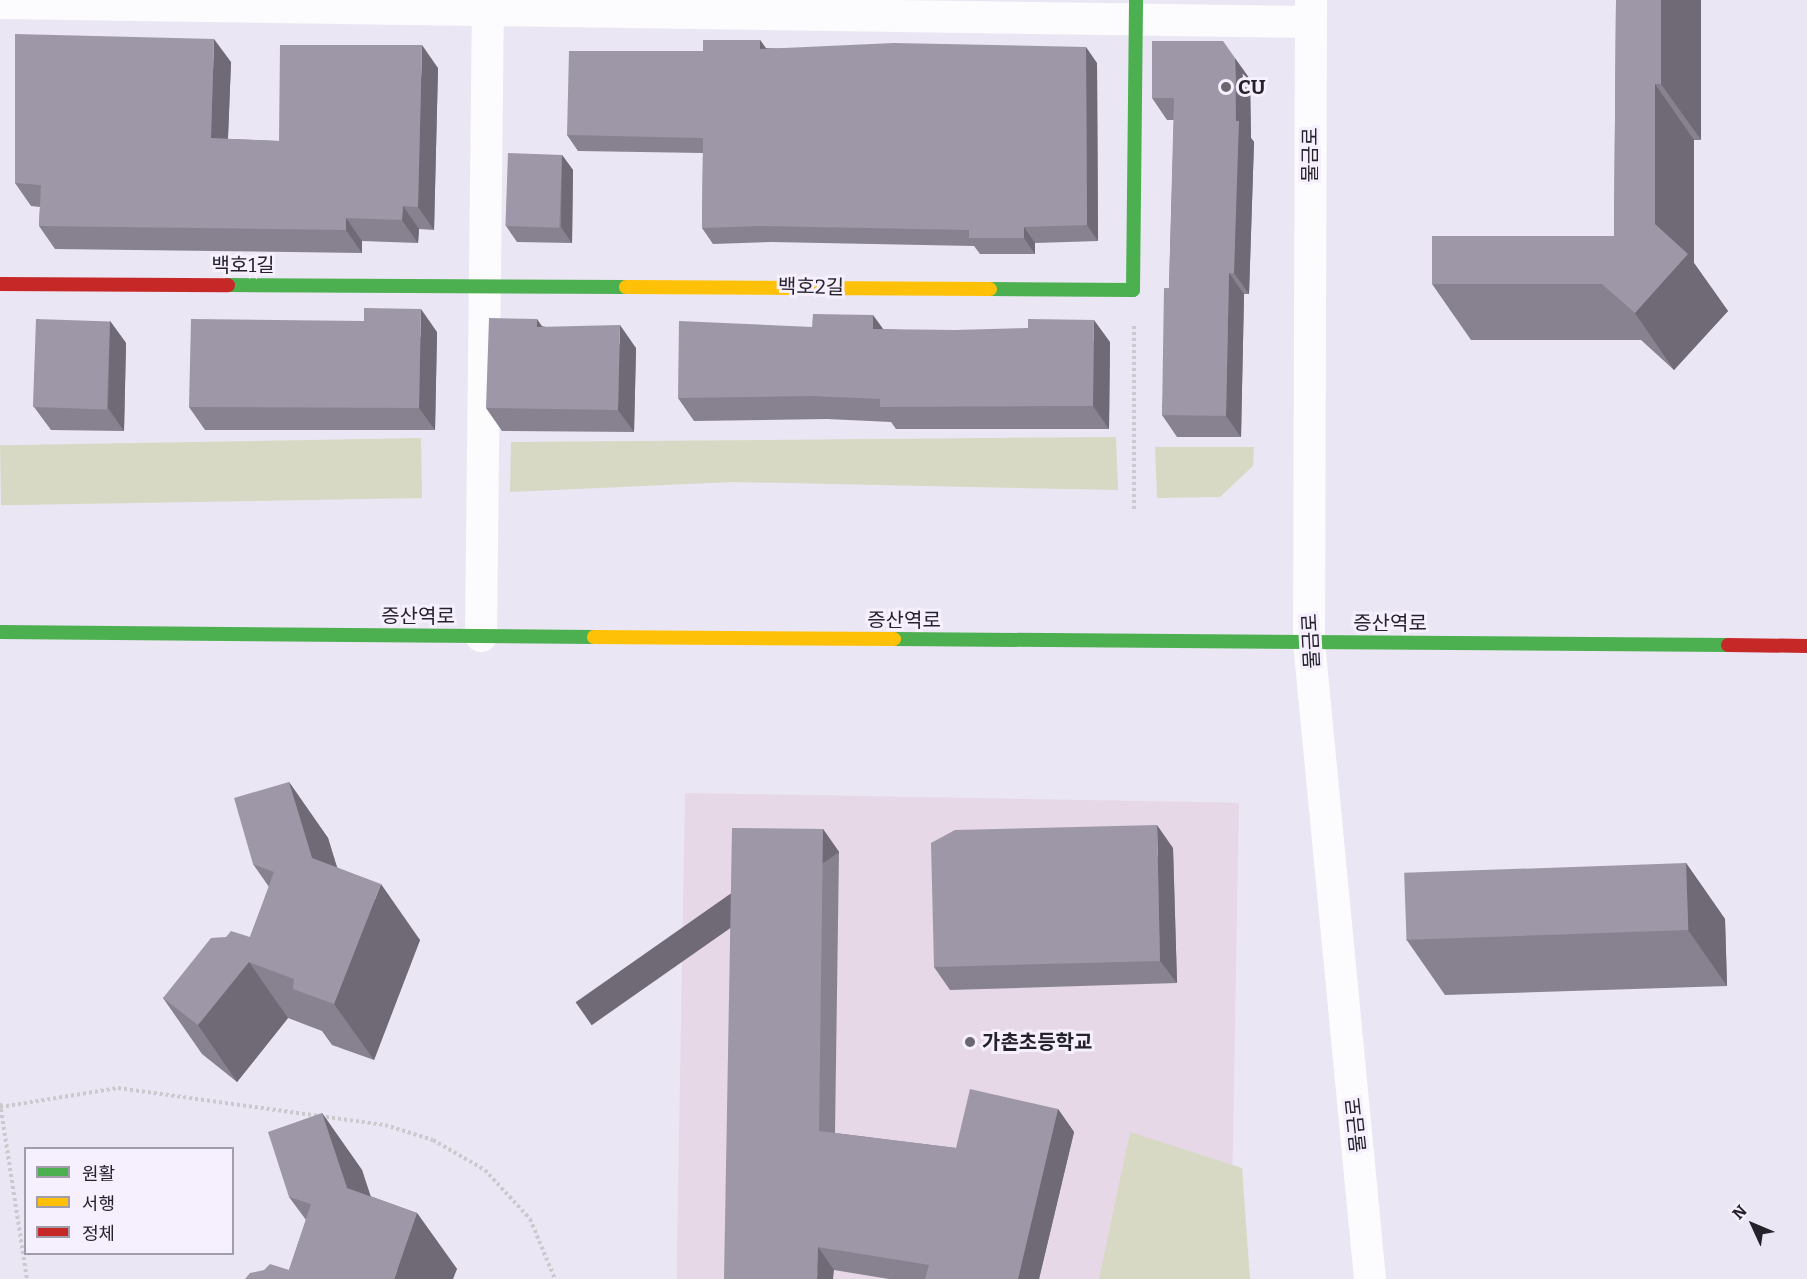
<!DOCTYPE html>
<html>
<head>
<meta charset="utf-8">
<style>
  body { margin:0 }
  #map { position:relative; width:1807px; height:1279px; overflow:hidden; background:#ebe6f3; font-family:Bitter,"Noto Sans KR",serif }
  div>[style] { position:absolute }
  .education>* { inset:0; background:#e6d8e6; transform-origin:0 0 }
  .green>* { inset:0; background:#d7d9c4; transform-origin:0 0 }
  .path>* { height:4px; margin-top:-2px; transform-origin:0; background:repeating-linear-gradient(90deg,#ccc9ce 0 3px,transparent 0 6px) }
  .street>* { height:32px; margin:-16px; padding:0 16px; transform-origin:16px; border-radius:16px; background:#fcfbfd }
  .fast>* { height:14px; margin:-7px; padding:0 7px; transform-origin:7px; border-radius:7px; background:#4caf50 }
  .slow>* { height:14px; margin:-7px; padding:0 7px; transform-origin:7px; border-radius:7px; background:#ffc107 }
  .jam>* { height:14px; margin:-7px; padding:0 7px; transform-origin:7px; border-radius:7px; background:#c62828 }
  .wall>* { inset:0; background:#888290 }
  .shaded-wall>* { inset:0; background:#6f6a75; transform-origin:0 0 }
  .building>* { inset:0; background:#9e97a7; transform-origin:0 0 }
  .dots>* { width:16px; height:16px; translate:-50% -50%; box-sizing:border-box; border:3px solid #f5effe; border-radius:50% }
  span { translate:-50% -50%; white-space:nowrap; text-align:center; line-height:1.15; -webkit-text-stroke:6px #f5effe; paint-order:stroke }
  .poi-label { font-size:20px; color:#26222b; font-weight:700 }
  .left { translate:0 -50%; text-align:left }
  .street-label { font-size:20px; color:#26222b }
  .legend { position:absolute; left:24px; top:1147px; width:210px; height:108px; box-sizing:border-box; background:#f5effe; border:2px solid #a29daa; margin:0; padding:8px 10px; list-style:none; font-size:18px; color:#26222b }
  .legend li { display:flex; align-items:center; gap:12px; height:30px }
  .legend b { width:30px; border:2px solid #a29daa }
  .north { position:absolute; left:1723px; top:1195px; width:60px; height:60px; -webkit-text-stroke:4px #f5effe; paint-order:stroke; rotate:314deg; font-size:16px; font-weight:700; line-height:24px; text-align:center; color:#26222b }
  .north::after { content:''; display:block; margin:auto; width:21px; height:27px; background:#26222b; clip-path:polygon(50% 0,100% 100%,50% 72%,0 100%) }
</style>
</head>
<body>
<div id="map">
  <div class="education">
    <div style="left:685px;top:793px;width:554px;height:486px;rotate:1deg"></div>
  </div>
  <div class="green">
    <div style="clip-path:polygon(1116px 437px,1118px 490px,733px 482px,510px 492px,511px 442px)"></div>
    <div style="left:421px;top:438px;width:60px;height:421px;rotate:89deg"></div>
    <div style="clip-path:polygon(1155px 447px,1254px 447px,1253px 466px,1220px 497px,1157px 498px)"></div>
    <div style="clip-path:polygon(1130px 1132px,1242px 1168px,1250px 1279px,1099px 1279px)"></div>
  </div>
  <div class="path">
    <div style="left:1134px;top:326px;width:185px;rotate:90deg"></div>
    <div style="left:0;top:1103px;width:178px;rotate:81.3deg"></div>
    <div style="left:0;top:1107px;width:120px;rotate:-9.1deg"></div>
    <div style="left:118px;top:1088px;width:270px;rotate:7.9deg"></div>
    <div style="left:385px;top:1125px;width:50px;rotate:17.4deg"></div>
    <div style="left:433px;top:1140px;width:60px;rotate:30deg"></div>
    <div style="left:485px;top:1170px;width:67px;rotate:47.4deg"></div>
    <div style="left:530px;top:1219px;width:65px;rotate:67.4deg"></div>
  </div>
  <div class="street">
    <div style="left:1311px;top:2px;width:640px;rotate:90.18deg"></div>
    <div style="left:1309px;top:642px;width:640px;rotate:84.53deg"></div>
    <div style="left:0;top:3px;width:1310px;rotate:0.83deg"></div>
    <div style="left:481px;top:636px;width:636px;rotate:-89.37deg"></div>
  </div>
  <div class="fast">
    <div style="left:228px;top:285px;width:398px;rotate:0.3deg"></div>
    <div style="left:990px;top:289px;width:143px;rotate:0.4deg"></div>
    <div style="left:1133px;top:290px;width:290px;rotate:-89.4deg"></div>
    <div style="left:0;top:632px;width:594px;rotate:0.48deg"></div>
    <div style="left:894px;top:639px;width:834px;rotate:0.41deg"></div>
  </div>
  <div class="slow">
    <div style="left:626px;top:287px;width:364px;rotate:0.3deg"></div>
    <div style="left:594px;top:637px;width:300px;rotate:0.4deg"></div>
  </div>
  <div class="jam">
    <div style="left:0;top:284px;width:228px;rotate:0.3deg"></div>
    <div style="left:1728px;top:645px;width:79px;rotate:0.7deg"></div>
  </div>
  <div class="wall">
    <div style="clip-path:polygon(1616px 0,1701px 140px,1694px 140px,1694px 263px,1728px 311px,1674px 370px,1641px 340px,1471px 340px,1432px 284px,1614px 236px)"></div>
    <div style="clip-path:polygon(760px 40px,766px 48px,1097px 63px,1098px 241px,1035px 243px,1035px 254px,980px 254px,974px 246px,771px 242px,713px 244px,702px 228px,703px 153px,578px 151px,567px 135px,703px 51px)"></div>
    <div style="clip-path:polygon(231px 62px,228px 139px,279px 141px,438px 68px,434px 230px,419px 229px,418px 243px,362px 241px,362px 253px,55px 249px,39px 226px,40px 207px,31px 206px,15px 183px)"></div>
    <div style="clip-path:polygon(1250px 79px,1251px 138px,1254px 142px,1249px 294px,1244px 294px,1241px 437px,1177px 437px,1162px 415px,1169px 288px,1174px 120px,1167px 120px,1152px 98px)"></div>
    <div style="clip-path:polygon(562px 155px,573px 170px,572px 243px,517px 242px,506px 226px)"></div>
    <div style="clip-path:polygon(110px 321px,126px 343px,124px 431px,51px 430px,34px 407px)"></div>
    <div style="clip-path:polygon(542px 326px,636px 348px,634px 432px,502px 431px,486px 408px)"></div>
    <div style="clip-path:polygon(883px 329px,1110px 342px,1109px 429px,896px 429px,891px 422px,827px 419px,694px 421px,678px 398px)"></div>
    <div style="clip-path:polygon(437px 332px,435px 430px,205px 430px,189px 407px)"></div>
    <div style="clip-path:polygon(289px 782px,328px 838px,337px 867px,420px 940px,374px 1060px,332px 1045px,322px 1031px,288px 1018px,237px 1082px,202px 1054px,163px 998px,250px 937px,269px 887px,253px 864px)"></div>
    <div style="clip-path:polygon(823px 829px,839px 852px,835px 1133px,956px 1148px,1058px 1109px,1074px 1132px,1039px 1279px,889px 1279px,834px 1270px,724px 1279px)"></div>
    <div style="clip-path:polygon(1173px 848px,1177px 983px,950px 990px,934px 967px)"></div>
    <div style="clip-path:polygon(1686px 863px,1725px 919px,1727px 986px,1445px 995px,1406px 939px)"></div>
    <div style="clip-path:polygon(322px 1113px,362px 1170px,370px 1196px,417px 1213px,457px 1269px,289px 1270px,306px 1220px,289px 1197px)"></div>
  </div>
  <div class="shaded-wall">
    <div style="clip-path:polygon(1661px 0,1701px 0,1701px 140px,1661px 84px)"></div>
    <div style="clip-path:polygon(214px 39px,231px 62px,227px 161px,211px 138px)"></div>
    <div style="clip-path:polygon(760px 40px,771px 56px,760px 49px)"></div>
    <div style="clip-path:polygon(422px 45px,438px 68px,434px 230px,418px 207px)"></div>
    <div style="clip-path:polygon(1086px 47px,1097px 63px,1098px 241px,1087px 225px)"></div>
    <div style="clip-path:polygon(1235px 58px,1250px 79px,1251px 138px,1254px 142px,1249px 294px,1234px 273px,1236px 121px)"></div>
    <div style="clip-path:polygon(1655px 84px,1694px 140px,1694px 263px,1728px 311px,1674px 370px,1635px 313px)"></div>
    <div style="clip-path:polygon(562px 155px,573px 170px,572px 243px,561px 227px)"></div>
    <div style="clip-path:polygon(403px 206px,419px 229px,418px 243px,402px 220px)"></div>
    <div style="clip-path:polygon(346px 218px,362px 241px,362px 253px,346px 230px)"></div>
    <div style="clip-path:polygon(1024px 227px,1035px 243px,1035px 254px,1024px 238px)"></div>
    <div style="clip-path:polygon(1229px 273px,1244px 294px,1241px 437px,1226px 416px)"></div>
    <div style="clip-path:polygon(421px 309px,437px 332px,435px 430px,419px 408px)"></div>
    <div style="clip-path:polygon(873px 315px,889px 337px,873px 329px)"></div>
    <div style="clip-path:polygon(537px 319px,553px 342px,537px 327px)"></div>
    <div style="clip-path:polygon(1094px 320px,1110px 342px,1109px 429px,1093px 406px)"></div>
    <div style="clip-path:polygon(110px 321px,126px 343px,124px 431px,108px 408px)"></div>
    <div style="clip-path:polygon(620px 325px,636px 348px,634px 432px,618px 410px)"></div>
    <div style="clip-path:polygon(289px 782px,328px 838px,351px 914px,312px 858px)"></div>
    <div style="clip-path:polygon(1157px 825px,1173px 848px,1177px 983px,1160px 961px)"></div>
    <div style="left:823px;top:829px;width:28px;height:302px;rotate:55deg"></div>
    <div style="clip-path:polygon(1686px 863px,1725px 919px,1727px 986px,1688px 930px)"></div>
    <div style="clip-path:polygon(381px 884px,420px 940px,374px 1060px,334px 1004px)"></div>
    <div style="clip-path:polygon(249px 962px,288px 1018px,237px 1082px,198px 1025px)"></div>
    <div style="clip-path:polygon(1058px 1109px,1074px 1132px,1039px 1279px,1018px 1279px)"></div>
    <div style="clip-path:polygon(322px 1113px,362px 1170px,387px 1245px,347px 1188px)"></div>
    <div style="clip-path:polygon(417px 1213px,457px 1269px,453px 1279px,394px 1279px)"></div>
    <div style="clip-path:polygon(818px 1247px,834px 1270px,833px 1279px,817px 1279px)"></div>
  </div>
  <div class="building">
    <div style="clip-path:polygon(1616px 0,1661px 0,1661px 84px,1655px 84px,1655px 224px,1688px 254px,1635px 313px,1602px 284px,1432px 284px,1432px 236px,1614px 236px)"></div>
    <div style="clip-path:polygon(15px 34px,214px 39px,211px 138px,279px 141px,280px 45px,422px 45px,418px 207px,403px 206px,402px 220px,346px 218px,346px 230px,39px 226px,41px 185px,15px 183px)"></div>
    <div style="clip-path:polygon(703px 40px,760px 40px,760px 49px,894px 43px,1086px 47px,1087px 225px,1024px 227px,1024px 238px,969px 238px,969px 230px,760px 226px,702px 228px,703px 138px,567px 135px,569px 51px,703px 51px)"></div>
    <div style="clip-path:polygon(1152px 41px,1223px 41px,1235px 58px,1236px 121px,1239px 121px,1234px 273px,1229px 273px,1226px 416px,1162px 415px,1164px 288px,1169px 288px,1174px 98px,1152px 98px)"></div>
    <div style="left:508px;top:153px;width:54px;height:73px;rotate:2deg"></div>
    <div style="clip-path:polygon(364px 308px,421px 309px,419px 408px,189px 407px,191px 319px,364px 321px)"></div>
    <div style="clip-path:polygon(813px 314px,873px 315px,873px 329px,955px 330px,1028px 328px,1028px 319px,1094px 320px,1093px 406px,880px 407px,880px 399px,811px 396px,678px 398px,679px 321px,812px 327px)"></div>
    <div style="clip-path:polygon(489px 318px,537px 319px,537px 327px,620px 325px,618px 410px,486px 408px)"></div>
    <div style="left:36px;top:319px;width:74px;height:88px;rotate:2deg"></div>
    <div style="clip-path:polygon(289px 782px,312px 858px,381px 884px,334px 1004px,293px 989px,294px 979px,249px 962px,198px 1025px,163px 998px,211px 938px,226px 937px,231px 931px,250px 937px,274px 872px,253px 864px,234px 798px)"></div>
    <div style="clip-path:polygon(1157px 825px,1160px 961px,934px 967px,931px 843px,955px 830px)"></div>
    <div style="clip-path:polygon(732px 828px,823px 829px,819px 1131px,956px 1148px,970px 1089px,1058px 1109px,1018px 1279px,925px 1279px,929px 1265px,818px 1247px,817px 1279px,724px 1279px)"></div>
    <div style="left:1686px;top:863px;width:67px;height:282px;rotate:88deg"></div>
    <div style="clip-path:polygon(322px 1113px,347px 1188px,417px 1213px,394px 1279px,245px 1279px,250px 1273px,264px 1270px,270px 1264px,289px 1270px,311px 1204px,289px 1197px,268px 1132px)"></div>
  </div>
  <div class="dots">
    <div style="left:1226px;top:87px;background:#6b6771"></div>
    <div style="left:970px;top:1042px;background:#6b6771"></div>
  </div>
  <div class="poi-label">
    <span class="left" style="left:1238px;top:87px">CU</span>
    <span class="left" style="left:982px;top:1042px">가촌초등학교</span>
  </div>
  <div class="street-label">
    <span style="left:1310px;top:155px;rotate:-90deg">물금로</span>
    <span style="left:243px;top:265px">백호1길</span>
    <span style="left:811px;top:287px;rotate:1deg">백호2길</span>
    <span style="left:418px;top:616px">증산역로</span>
    <span style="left:904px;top:620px">증산역로</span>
    <span style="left:1390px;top:623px">증산역로</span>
    <span style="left:1311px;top:641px;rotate:-93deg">물금로</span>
    <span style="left:1356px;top:1125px;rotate:-96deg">물금로</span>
  </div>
  <ul class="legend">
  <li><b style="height:8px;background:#4caf50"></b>원활</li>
  <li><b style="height:8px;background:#ffc107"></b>서행</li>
  <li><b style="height:8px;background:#c62828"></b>정체</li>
  </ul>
  <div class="north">N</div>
</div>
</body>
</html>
